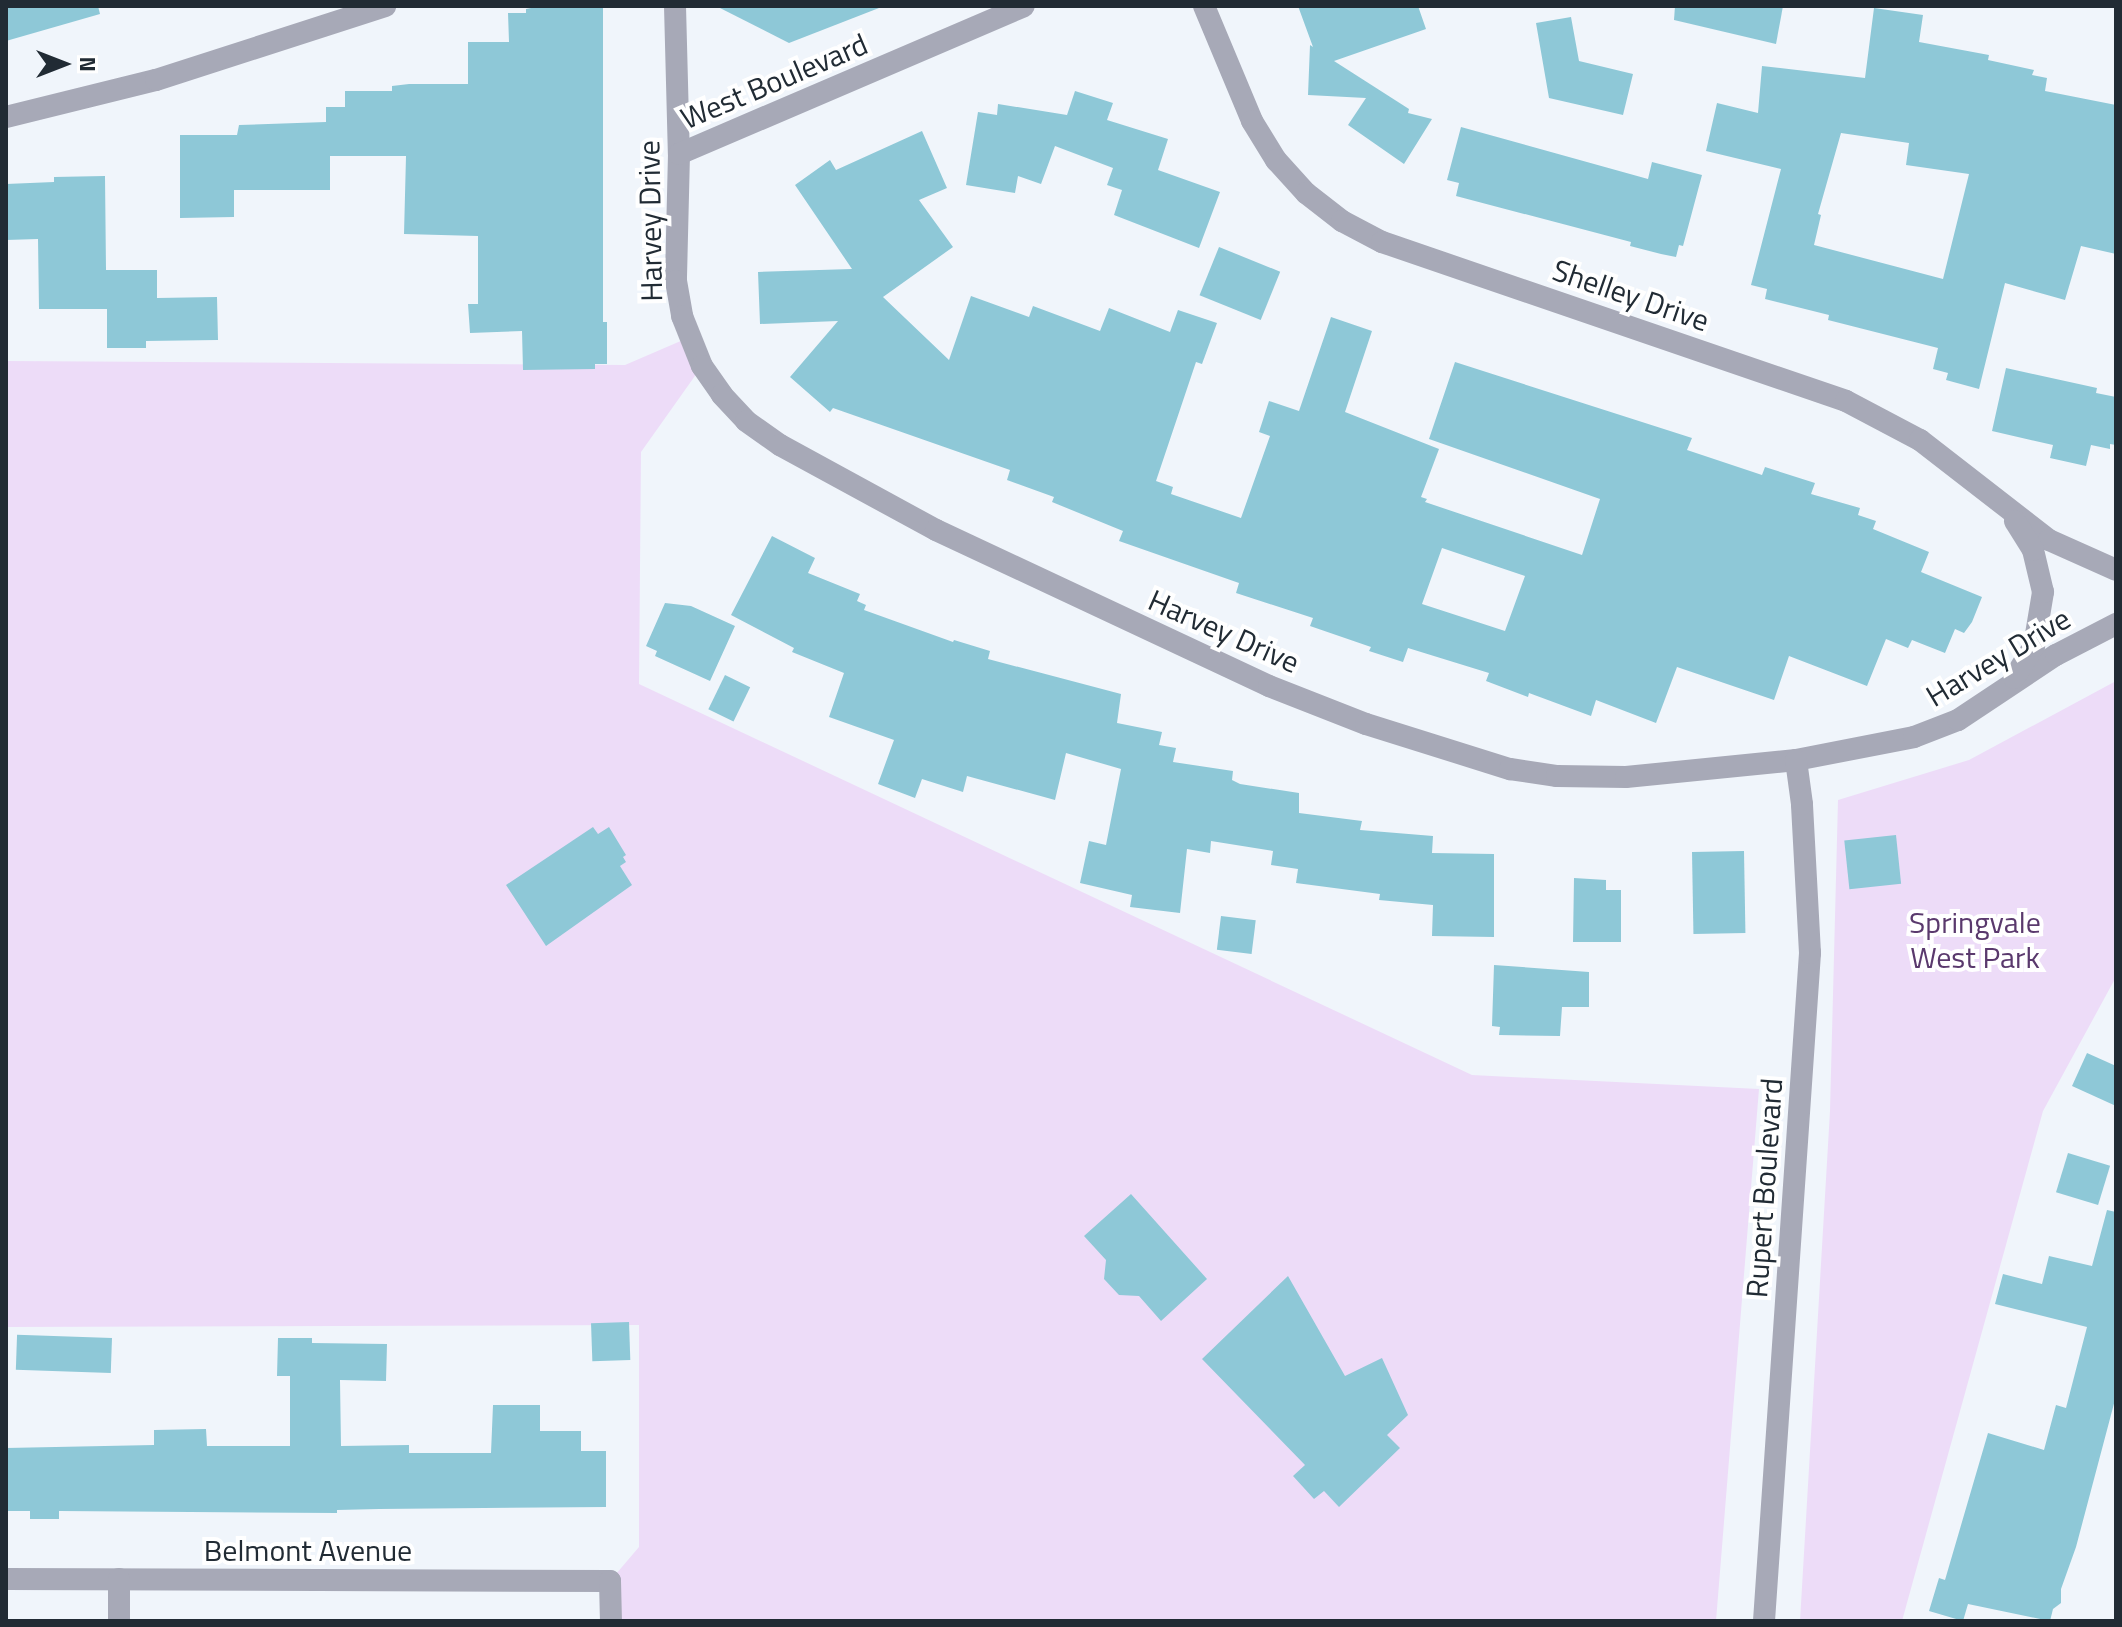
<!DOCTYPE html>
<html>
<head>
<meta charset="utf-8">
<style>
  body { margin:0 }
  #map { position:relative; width:2122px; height:1627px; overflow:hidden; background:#f0f5fb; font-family:"Titillium Web",sans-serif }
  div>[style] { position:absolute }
  .green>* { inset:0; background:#eddcf8 }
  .building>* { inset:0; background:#8ec8d7; transform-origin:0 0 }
  .minor>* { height:22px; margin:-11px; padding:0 11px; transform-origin:11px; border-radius:11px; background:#a7a9b7 }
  span { translate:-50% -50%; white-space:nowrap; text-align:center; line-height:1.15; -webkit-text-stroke:8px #fff; paint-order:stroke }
  .street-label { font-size:30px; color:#212b34 }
  .park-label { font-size:30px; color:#5a396d }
  .frame { position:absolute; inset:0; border:8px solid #212b34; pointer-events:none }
  .north { position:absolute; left:24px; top:24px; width:80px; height:80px; -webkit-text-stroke:6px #fff; paint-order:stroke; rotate:90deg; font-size:22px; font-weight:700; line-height:32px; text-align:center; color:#212b34 }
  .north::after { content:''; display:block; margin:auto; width:28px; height:36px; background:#212b34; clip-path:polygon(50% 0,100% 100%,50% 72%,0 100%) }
</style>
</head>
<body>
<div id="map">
  <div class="green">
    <div style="clip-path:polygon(690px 337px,702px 366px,641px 452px,639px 684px,1472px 1075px,1759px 1089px,1716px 1621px,611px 1621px,610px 1581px,639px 1547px,639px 1325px,6px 1327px,6px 361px,625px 365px)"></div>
    <div style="clip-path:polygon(2116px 681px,2116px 977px,2043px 1111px,1902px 1621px,1800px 1621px,1830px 1111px,1838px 800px,1969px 760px)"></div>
  </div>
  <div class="building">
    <div style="clip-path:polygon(6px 6px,98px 6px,100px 14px,6px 41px)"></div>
    <div style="clip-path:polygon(541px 6px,603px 6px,603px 322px,607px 322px,607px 364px,595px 364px,595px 369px,523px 370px,522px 331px,470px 333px,468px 304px,478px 304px,478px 236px,404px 234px,406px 156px,330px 156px,330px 190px,234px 190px,234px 217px,180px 218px,180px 135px,237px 135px,239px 125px,326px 122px,326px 107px,345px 107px,345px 91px,392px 91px,392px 86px,409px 84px,468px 84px,468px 42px,509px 42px,508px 13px,526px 13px,526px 9px)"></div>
    <div style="clip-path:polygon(716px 6px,879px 6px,879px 8px,789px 43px)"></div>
    <div style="clip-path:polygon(1298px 6px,1418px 6px,1426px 29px,1334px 61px,1409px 109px,1408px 113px,1432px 119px,1404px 164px,1348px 125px,1366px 98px,1308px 95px,1310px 45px,1313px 47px)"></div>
    <div style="clip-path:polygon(1675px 6px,1783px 6px,1776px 44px,1674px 20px)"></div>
    <div style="clip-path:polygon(evenodd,1874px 8px,1923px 15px,1919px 42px,1989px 55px,1988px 60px,2034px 70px,2032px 75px,2047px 78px,2045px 91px,2116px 105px,2116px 254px,2081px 246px,2065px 300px,2005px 283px,1979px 389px,1946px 380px,1948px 373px,1933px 369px,1938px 348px,1828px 320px,1829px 315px,1765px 299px,1767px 289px,1751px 285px,1781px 169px,1706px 151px,1717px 103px,1758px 113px,1762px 66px,1865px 78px,1874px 8px,1841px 133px,1909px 143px,1906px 165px,1969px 174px,1943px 279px,1814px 245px,1821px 215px,1818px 214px,1841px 133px)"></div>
    <div style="clip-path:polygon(1571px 17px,1579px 61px,1633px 74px,1623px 115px,1549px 98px,1536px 23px)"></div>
    <div style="clip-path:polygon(1075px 91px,1113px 103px,1107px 120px,1168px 139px,1158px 170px,1220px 192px,1199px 248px,1114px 215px,1122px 190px,1107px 185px,1113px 168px,1055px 146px,1041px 184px,1018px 176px,1015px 193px,966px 185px,978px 112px,997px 115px,998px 104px,1067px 115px)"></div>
    <div style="clip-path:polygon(1461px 127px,1648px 179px,1652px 162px,1702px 175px,1683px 246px,1679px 245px,1676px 257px,1661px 254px,1630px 246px,1631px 242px,1456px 196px,1459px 183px,1447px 180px)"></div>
    <div style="clip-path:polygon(evenodd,922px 131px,947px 188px,919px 200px,953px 247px,883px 297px,949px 360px,971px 296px,1029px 317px,1033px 306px,1100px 331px,1109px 308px,1170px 332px,1178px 310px,1217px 323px,1202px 364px,1196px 362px,1156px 481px,1173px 487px,1171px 494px,1241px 518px,1270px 436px,1259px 432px,1269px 401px,1299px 411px,1331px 317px,1372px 331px,1345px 412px,1439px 449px,1421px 497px,1427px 499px,1425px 502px,1582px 555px,1600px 499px,1429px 439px,1455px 362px,1692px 438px,1687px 450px,1762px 475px,1765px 467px,1815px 483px,1811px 494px,1860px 508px,1858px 515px,1876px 521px,1873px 529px,1929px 552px,1921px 572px,1982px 597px,1972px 622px,1964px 633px,1955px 629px,1945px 653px,1912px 640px,1908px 648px,1886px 639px,1867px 686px,1789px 656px,1774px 700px,1677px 667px,1656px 723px,1596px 700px,1591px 716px,1529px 693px,1528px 697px,1486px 681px,1489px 673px,1408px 648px,1403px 662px,1369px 651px,1371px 647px,1310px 626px,1313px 618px,1236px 593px,1239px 583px,1119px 541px,1123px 531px,1052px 502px,1054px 497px,1007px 480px,1010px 470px,833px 408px,830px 412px,790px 377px,838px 321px,760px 324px,758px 272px,852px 269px,795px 185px,830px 160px,836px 170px,922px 131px,1442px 548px,1525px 576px,1505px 631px,1422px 604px,1442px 548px)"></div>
    <div style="clip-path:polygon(105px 176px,106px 270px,157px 270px,157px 298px,217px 297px,218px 340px,146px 341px,146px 348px,107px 348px,107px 309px,39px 309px,38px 239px,6px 240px,6px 184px,54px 182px,54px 177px)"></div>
    <div style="left:1219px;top:247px;width:66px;height:52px;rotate:22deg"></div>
    <div style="clip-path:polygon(2006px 368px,2097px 388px,2096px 393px,2116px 397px,2116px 445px,2110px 444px,2110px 449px,2091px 445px,2086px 466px,2050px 458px,2053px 445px,1992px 431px)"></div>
    <div style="clip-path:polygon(772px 536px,815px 558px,808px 573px,860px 594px,857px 601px,866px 605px,864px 610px,953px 642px,954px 640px,990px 651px,988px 659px,1121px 694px,1117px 723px,1162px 732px,1159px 745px,1176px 748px,1173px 762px,1233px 771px,1232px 780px,1240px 784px,1299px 793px,1299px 813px,1362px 821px,1360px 830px,1433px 836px,1432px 853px,1494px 854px,1494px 937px,1432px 936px,1433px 905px,1379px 900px,1380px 894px,1296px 883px,1298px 869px,1271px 865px,1273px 851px,1211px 841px,1210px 853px,1187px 849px,1180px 913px,1130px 907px,1132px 895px,1080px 883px,1089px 841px,1106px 845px,1121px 769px,1066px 753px,1055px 800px,967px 776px,963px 792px,922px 779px,915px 798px,878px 784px,894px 740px,829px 717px,844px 673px,792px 652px,794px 648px,731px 615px)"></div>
    <div style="clip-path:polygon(665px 603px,691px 606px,735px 626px,710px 681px,655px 656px,657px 651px,646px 646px)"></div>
    <div style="left:725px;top:675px;width:28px;height:38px;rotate:26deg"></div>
    <div style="clip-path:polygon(593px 827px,598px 834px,609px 827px,626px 855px,623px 857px,626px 862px,620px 866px,632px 885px,546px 946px,506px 885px)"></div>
    <div style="left:1896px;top:835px;width:49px;height:52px;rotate:84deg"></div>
    <div style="left:1744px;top:851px;width:82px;height:52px;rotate:89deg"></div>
    <div style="clip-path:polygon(1574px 878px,1606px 880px,1606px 890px,1621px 890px,1621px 942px,1573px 942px)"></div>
    <div style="left:1221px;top:916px;width:35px;height:34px;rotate:7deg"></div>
    <div style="clip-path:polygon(1494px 965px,1589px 972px,1589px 1007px,1562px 1007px,1560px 1036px,1499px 1035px,1500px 1027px,1492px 1026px)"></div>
    <div style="clip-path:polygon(2087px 1053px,2116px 1066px,2116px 1106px,2072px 1086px)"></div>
    <div style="left:2068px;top:1153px;width:44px;height:41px;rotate:17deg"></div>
    <div style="clip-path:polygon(1131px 1194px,1207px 1279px,1161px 1321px,1139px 1296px,1119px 1295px,1104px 1279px,1106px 1260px,1084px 1236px)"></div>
    <div style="clip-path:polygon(2107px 1210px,2116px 1212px,2116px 1396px,2076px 1547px,2061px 1589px,2061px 1603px,2053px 1609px,2050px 1621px,1968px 1604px,1963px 1621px,1929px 1611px,1939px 1578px,1945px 1580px,1988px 1433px,2044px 1450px,2056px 1405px,2066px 1408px,2087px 1327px,1995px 1304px,2003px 1274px,2042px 1284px,2049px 1256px,2092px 1266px)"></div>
    <div style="clip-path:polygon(1288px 1276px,1345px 1376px,1382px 1358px,1408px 1415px,1387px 1435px,1400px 1448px,1339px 1507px,1324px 1491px,1314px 1499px,1293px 1476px,1305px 1465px,1202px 1359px)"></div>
    <div style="left:629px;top:1322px;width:38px;height:38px;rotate:88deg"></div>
    <div style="left:112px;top:1338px;width:35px;height:95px;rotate:92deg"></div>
    <div style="clip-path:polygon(278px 1338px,312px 1338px,312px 1343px,387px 1344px,386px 1381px,340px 1380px,341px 1446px,409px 1445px,409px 1453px,491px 1453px,493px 1405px,540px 1405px,540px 1431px,581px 1431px,581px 1451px,606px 1451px,606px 1507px,379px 1509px,337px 1510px,337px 1513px,59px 1511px,59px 1519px,30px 1519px,30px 1511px,6px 1511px,6px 1448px,154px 1445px,154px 1430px,206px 1429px,207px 1446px,290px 1446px,290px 1376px,277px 1376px)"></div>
  </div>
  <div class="minor">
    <div style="left:675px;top:6px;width:148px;rotate:88.5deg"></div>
    <div style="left:679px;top:154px;width:127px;rotate:91.4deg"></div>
    <div style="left:676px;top:281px;width:36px;rotate:80deg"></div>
    <div style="left:682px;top:316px;width:54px;rotate:68.2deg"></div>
    <div style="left:702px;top:366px;width:35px;rotate:55deg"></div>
    <div style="left:722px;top:395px;width:35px;rotate:47deg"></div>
    <div style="left:746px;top:421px;width:42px;rotate:35.2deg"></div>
    <div style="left:780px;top:445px;width:178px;rotate:28.6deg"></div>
    <div style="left:936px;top:530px;width:368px;rotate:25.1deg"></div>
    <div style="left:1269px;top:686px;width:104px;rotate:21.4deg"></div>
    <div style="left:1366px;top:724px;width:151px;rotate:17.4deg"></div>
    <div style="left:1510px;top:769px;width:48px;rotate:8.5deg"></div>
    <div style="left:1557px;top:776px;width:69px;rotate:0.8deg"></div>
    <div style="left:1626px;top:777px;width:171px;rotate:-5.7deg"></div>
    <div style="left:1796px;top:760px;width:120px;rotate:-11deg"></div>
    <div style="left:1914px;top:737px;width:47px;rotate:-21.1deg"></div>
    <div style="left:1958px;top:720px;width:118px;rotate:-33.6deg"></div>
    <div style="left:2056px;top:655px;width:68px;rotate:-27.3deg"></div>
    <div style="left:1204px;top:6px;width:125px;rotate:67.3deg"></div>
    <div style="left:1252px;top:121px;width:46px;rotate:58.4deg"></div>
    <div style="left:1276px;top:160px;width:45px;rotate:47.7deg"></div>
    <div style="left:1306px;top:193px;width:46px;rotate:37.9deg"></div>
    <div style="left:1342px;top:221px;width:45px;rotate:27.7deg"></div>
    <div style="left:1382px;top:242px;width:490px;rotate:18.9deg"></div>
    <div style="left:1846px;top:401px;width:84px;rotate:27.8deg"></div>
    <div style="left:1920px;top:440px;width:163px;rotate:37.8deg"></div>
    <div style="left:2049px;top:540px;width:73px;rotate:24.1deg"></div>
    <div style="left:6px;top:117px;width:154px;rotate:-13.9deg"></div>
    <div style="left:156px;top:80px;width:241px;rotate:-17.9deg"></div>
    <div style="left:679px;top:154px;width:375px;rotate:-23.2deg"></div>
    <div style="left:2014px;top:678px;width:38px;rotate:-58deg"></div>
    <div style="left:2034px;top:646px;width:55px;rotate:-80.5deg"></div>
    <div style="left:2043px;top:592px;width:43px;rotate:-103.4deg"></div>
    <div style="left:2033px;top:550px;width:34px;rotate:-122deg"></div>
    <div style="left:6px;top:1579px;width:604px;rotate:0.19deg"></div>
    <div style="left:610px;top:1581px;width:40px;rotate:88.6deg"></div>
    <div style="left:119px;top:1579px;width:42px;rotate:90deg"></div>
    <div style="left:1764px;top:1621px;width:670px;rotate:-86.06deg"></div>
    <div style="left:1810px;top:953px;width:149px;rotate:-93.1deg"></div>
    <div style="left:1802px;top:804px;width:44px;rotate:-97.8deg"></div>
  </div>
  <div class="street-label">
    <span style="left:774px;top:81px;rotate:-23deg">West Boulevard</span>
    <span style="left:650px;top:221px;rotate:-91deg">Harvey Drive</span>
    <span style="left:1631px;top:295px;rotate:19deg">Shelley Drive</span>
    <span style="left:1224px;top:631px;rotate:24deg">Harvey Drive</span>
    <span style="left:1998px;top:657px;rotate:-31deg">Harvey Drive</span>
    <span style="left:1764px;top:1188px;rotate:-86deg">Rupert Boulevard</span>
    <span style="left:308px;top:1550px">Belmont Avenue</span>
  </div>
  <div class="park-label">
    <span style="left:1975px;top:939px">Springvale<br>West Park</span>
  </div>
  <div class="frame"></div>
  <div class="north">N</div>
</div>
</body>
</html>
